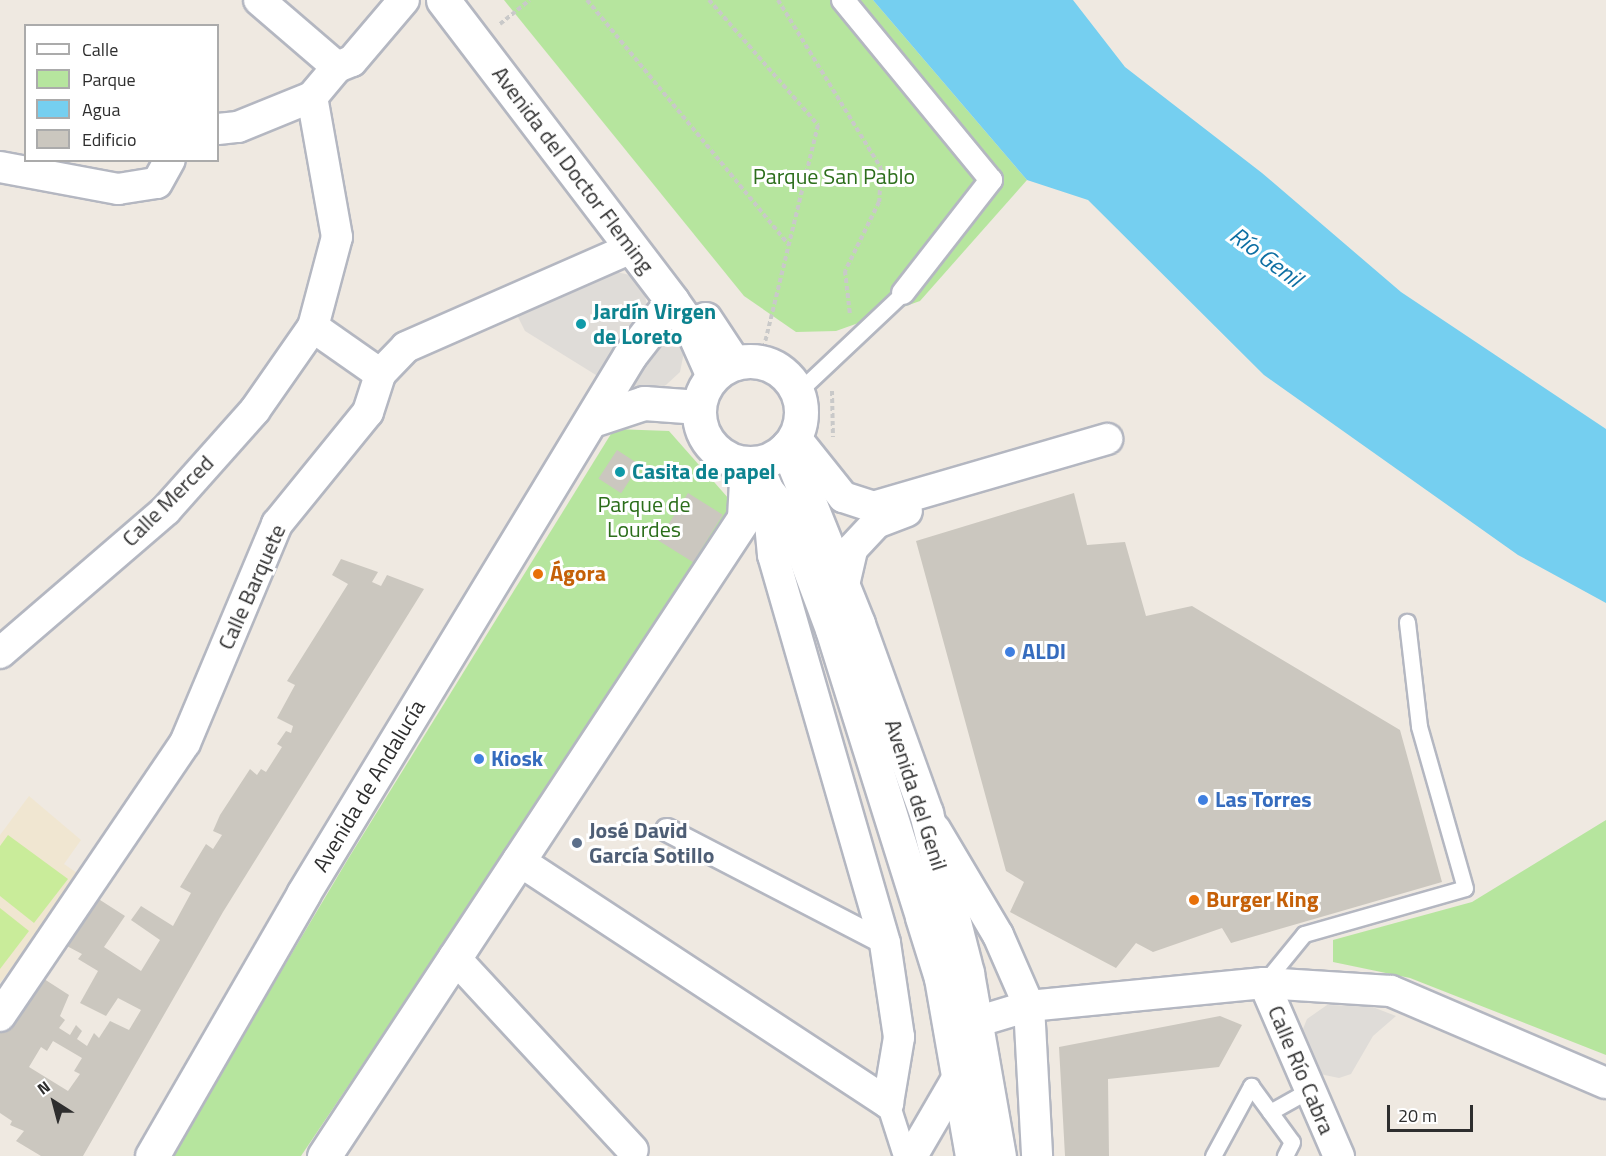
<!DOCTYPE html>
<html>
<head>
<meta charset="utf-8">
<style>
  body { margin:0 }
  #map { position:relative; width:1606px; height:1156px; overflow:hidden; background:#efe9e1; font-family:"Titillium Web",sans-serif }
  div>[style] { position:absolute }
  .education>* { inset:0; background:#f0e6d1 }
  .green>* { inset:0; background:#b6e59e }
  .pitch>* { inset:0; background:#c9ec9a }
  .plaza>* { inset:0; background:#dfdcd8 }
  .water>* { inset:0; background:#75cff0 }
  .building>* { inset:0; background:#cbc7bf; transform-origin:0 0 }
  .path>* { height:4px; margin-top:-2px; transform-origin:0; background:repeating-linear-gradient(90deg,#c9c9c9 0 4.5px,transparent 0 7.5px) }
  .roads { filter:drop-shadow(2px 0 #b4b7c1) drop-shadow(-2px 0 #b4b7c1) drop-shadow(0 2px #b4b7c1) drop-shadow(0 -2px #b4b7c1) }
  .service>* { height:15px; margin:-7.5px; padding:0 7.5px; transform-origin:7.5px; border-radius:7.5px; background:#fff }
  .pedestrian>* { height:22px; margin:-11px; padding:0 11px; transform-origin:11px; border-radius:11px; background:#fff }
  .minor>* { height:30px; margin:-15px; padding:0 15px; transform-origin:15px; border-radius:15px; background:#fff }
  .tertiary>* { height:33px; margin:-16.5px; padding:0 16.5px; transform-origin:16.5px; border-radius:16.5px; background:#fff }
  .tertiary>.ring { margin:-16.5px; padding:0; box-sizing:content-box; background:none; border:33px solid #fff; border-radius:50% }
  .dots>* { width:16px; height:16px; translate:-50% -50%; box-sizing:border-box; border:3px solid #fff; border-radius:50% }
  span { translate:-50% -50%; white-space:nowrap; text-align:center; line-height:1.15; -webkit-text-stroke:6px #fff; paint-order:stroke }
  .street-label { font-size:22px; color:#2e2e2e }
  .park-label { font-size:22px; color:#2c6e1b }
  .culture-label { font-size:22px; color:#0d838f; font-weight:700 }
  .left { translate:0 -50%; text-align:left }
  .food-label { font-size:22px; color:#c56008; font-weight:700 }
  .shop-label { font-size:22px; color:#366cbe; font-weight:700 }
  .service-label { font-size:22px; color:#4e5e75; font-weight:700 }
  .water-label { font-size:24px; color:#0d6fa3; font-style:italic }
  .legend { position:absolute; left:24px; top:24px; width:195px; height:138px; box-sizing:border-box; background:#fff; border:2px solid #ababab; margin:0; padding:8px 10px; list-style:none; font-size:18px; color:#2e2e2e }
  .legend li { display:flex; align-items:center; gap:12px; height:30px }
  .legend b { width:30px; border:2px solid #ababab }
  .north { position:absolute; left:24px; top:1072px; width:60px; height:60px; -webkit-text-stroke:4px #fff; paint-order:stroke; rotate:324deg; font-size:16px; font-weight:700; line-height:24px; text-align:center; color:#2e2e2e }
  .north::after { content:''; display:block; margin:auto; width:21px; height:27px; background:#2e2e2e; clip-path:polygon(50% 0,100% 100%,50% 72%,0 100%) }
  .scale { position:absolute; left:1387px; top:1105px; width:86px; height:27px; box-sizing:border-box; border:3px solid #2e2e2e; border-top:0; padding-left:8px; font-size:18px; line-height:21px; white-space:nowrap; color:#2e2e2e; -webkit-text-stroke:4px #fff; paint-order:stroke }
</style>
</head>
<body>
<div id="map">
  <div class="education">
    <div style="clip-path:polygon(29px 796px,81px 840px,64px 864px,80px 875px,0 983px,0 835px)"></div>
  </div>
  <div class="green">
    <div style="clip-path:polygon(504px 0,873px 0,1027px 180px,920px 301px,836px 331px,796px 332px,744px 296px)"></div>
    <div style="clip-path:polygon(614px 429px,669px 431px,737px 508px,301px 1156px,171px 1156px,348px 859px)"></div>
    <div style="clip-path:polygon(1606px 820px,1606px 1055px,1410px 978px,1333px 962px,1333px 940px,1472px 902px)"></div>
  </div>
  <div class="pitch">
    <div style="clip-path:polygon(8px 835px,68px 879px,34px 923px,0 896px,0 846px)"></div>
    <div style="clip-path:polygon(0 908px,29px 931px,0 969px)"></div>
  </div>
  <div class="plaza">
    <div style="clip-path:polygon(608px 270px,634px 276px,644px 290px,648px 311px,604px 380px,525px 331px,513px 307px)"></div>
    <div style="clip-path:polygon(667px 319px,680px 334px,684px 352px,680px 372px,666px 385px,651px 393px,615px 394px)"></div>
    <div style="clip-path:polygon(1327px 1005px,1370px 1006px,1396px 1016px,1373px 1036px,1351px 1074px,1339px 1078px,1315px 1073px,1298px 1041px,1307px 1019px)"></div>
  </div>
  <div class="water">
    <div style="clip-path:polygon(873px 0,1073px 0,1125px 67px,1262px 173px,1401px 292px,1606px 429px,1606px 603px,1518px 555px,1264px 375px,1088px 200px,1027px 180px)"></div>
  </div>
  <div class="building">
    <div style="left:617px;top:450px;width:27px;height:34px;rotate:33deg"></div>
    <div style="left:688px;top:493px;width:41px;height:56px;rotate:32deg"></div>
    <div style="clip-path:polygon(1074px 493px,1087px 545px,1125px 542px,1146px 616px,1192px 606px,1400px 730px,1442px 882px,1231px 943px,1222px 928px,1153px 952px,1136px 943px,1116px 968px,1010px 912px,1024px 882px,1006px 871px,916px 541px)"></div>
    <div style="clip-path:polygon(evenodd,341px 559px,378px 572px,372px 582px,381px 586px,387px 575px,424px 589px,223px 912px,83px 1156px,41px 1156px,16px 1141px,24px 1131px,10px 1125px,12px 1121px,0 1113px,0 1028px,41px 977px,69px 995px,60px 1016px,65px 1020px,59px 1028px,70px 1035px,76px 1025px,82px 1031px,77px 1039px,87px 1046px,94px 1033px,99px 1038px,110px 1021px,129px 1030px,141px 1010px,118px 998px,106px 1016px,80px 1003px,98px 971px,78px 959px,82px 954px,65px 945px,97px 898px,125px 916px,104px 947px,141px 971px,160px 940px,131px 920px,141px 906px,173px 926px,191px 893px,180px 887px,206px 844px,213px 849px,222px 835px,213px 831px,220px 815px,250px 769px,257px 775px,261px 769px,266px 772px,282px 747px,277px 744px,286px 731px,291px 733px,293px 726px,277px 718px,295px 685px,287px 681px,348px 584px,332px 575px,341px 559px,53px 1041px,82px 1058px,74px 1071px,80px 1074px,68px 1091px,29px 1067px,41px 1047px,47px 1051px,53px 1041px)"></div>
    <div style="clip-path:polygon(1220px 1016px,1242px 1025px,1219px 1067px,1108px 1079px,1109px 1156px,1065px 1156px,1059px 1047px)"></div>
  </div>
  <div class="path">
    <div style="left:587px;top:0;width:318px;rotate:50.5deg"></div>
    <div style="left:709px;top:0;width:166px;rotate:48.9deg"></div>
    <div style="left:818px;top:125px;width:233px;rotate:103.7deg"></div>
    <div style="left:778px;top:0;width:197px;rotate:58.5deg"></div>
    <div style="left:881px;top:168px;width:34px;rotate:93deg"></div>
    <div style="left:879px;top:202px;width:77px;rotate:116.2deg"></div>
    <div style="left:845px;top:271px;width:44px;rotate:83.5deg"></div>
    <div style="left:500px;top:24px;width:38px;rotate:-39deg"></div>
    <div style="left:832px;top:391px;width:46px;rotate:88.8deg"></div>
  </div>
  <div class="roads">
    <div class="service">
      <div style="left:798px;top:392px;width:144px;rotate:-43.3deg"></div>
      <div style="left:1264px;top:983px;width:63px;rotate:-50.8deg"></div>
      <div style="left:1304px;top:934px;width:167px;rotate:-15.9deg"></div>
      <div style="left:1465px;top:888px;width:168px;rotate:-105.9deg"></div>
      <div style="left:1419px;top:726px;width:105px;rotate:-96.6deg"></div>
      <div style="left:1270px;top:1112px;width:45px;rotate:-29.4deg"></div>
      <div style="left:1213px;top:1156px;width:80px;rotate:-61.5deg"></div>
      <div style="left:1251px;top:1086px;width:69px;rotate:53.8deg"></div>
      <div style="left:1292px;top:1142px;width:16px;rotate:117deg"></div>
    </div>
    <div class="pedestrian">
      <div style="left:843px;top:0;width:233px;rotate:50.6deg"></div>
      <div style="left:991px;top:180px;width:143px;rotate:127.9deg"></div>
      <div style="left:667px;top:830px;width:246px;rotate:27.4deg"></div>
      <div style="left:888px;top:1103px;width:56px;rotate:72.2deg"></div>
    </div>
    <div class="minor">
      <div style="left:259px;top:0;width:103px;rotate:40.7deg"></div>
      <div style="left:218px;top:129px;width:20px;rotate:-6deg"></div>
      <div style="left:238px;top:127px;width:80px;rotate:-22.1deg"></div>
      <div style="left:312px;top:97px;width:39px;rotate:-50deg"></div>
      <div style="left:337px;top:67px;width:16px;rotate:-22deg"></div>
      <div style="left:352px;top:61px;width:80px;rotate:-49.6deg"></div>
      <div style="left:0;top:167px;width:120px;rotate:10.6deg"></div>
      <div style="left:118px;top:189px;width:39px;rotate:-9deg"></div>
      <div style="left:157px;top:183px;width:26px;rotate:-61deg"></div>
      <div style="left:313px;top:327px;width:82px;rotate:35deg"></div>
      <div style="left:795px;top:437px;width:77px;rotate:51.3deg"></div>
      <div style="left:843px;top:497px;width:32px;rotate:18deg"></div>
      <div style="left:873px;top:507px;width:244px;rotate:-16.2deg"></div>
      <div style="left:844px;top:585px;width:37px;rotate:-77deg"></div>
      <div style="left:852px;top:549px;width:35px;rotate:-47deg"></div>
      <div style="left:876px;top:523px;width:33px;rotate:-21deg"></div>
      <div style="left:0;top:653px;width:219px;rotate:-40.7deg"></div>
      <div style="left:166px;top:510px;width:134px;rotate:-48.3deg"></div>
      <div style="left:255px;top:410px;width:101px;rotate:-55.1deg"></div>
      <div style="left:313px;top:327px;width:93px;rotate:-75.1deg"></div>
      <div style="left:337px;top:237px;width:142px;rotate:-100.1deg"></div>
      <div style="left:935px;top:829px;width:123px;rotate:59.3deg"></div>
      <div style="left:998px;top:935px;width:77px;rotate:66.4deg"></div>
      <div style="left:1029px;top:1006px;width:150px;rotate:86.9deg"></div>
      <div style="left:518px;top:860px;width:443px;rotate:33.3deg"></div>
      <div style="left:888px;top:1103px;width:67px;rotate:-80.5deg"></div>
      <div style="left:899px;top:1037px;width:95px;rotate:-98.5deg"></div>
      <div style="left:885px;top:943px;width:404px;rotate:-106.1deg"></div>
      <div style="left:773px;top:555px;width:64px;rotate:-95.4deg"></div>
      <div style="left:454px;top:957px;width:263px;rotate:47.2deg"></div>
      <div style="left:1264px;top:983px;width:189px;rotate:66.6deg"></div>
      <div style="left:963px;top:1000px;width:26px;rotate:59deg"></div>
      <div style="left:976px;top:1022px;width:55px;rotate:-16.8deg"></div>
      <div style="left:1029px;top:1006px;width:236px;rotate:-5.6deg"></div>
      <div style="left:1264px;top:983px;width:127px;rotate:3.6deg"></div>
      <div style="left:1391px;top:991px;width:234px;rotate:23.2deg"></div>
      <div style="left:0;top:1016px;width:330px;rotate:-55.9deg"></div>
      <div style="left:185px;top:743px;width:238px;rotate:-67.2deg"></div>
      <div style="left:277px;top:524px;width:144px;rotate:-50.9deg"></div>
      <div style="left:368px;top:412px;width:40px;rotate:-72deg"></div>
      <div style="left:380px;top:374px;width:37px;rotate:-46deg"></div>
      <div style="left:406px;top:347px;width:246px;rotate:-23.7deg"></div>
      <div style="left:912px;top:1156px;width:91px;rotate:-59.8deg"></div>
    </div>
    <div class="tertiary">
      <div style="left:443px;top:0;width:378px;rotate:52.7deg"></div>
      <div style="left:672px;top:301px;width:37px;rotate:55deg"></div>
      <div style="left:693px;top:331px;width:49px;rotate:66deg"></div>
      <div style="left:705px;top:319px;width:53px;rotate:56.6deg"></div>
      <div class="ring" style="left:699px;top:361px;width:69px;height:69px"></div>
      <div style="left:592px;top:420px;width:55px;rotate:-18.1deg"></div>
      <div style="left:644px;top:403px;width:55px;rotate:4.2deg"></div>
      <div style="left:787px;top:447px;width:191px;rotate:68.1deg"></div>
      <div style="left:858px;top:624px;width:201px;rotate:70.2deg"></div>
      <div style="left:926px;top:813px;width:165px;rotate:75.6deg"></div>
      <div style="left:967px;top:973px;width:186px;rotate:80.1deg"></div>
      <div style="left:755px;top:463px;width:30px;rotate:67deg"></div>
      <div style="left:767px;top:491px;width:40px;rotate:51deg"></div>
      <div style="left:792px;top:522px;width:114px;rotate:69.5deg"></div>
      <div style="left:832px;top:629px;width:302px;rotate:72.6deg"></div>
      <div style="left:922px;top:917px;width:64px;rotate:72.7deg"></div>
      <div style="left:941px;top:978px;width:181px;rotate:80.1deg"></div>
      <div style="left:152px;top:1156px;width:302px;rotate:-60deg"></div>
      <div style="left:303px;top:894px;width:630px;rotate:-58.76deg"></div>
      <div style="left:630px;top:355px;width:68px;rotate:-52.1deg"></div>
      <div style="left:324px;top:1156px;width:764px;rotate:-56.64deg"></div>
      <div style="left:744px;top:518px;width:55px;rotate:-86.9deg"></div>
    </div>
  </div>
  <div class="dots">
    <div style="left:581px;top:324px;background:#0f9aa8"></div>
    <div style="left:620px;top:472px;background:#0f9aa8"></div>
    <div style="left:538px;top:574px;background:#e8710a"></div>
    <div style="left:1010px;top:652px;background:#3f7fe0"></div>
    <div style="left:479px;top:759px;background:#3f7fe0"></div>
    <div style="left:1203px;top:800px;background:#3f7fe0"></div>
    <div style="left:577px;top:843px;background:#5c6f8a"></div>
    <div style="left:1194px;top:900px;background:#e8710a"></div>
  </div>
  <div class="street-label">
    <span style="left:573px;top:170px;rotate:53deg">Avenida del Doctor Fleming</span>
    <span style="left:168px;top:501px;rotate:-45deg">Calle Merced</span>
    <span style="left:252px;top:587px;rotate:-66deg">Calle Barquete</span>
    <span style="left:369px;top:786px;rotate:-59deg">Avenida de Andalucía</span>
    <span style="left:916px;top:795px;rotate:72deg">Avenida del Genil</span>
    <span style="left:1301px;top:1070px;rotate:67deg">Calle Río Cabra</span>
  </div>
  <div class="park-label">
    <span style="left:834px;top:177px">Parque San Pablo</span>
    <span style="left:644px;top:517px">Parque de<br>Lourdes</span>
  </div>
  <div class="culture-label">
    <span class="left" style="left:593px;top:324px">Jardín Virgen<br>de Loreto</span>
    <span class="left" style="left:632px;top:472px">Casita de papel</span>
  </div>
  <div class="food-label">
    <span class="left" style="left:550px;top:574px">Ágora</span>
    <span class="left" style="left:1206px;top:900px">Burger King</span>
  </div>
  <div class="shop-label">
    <span class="left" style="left:1022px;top:652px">ALDI</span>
    <span class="left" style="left:491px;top:759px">Kiosk</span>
    <span class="left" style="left:1215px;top:800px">Las Torres</span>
  </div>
  <div class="service-label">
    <span class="left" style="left:589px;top:843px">José David<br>García Sotillo</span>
  </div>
  <div class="water-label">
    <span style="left:1266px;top:257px;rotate:37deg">Río Genil</span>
  </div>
  <ul class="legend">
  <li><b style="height:8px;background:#fff"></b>Calle</li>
  <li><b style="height:16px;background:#b6e59e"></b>Parque</li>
  <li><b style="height:16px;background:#75cff0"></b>Agua</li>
  <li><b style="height:16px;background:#cbc7bf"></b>Edificio</li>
  </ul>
  <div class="north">N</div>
  <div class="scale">20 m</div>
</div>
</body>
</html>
